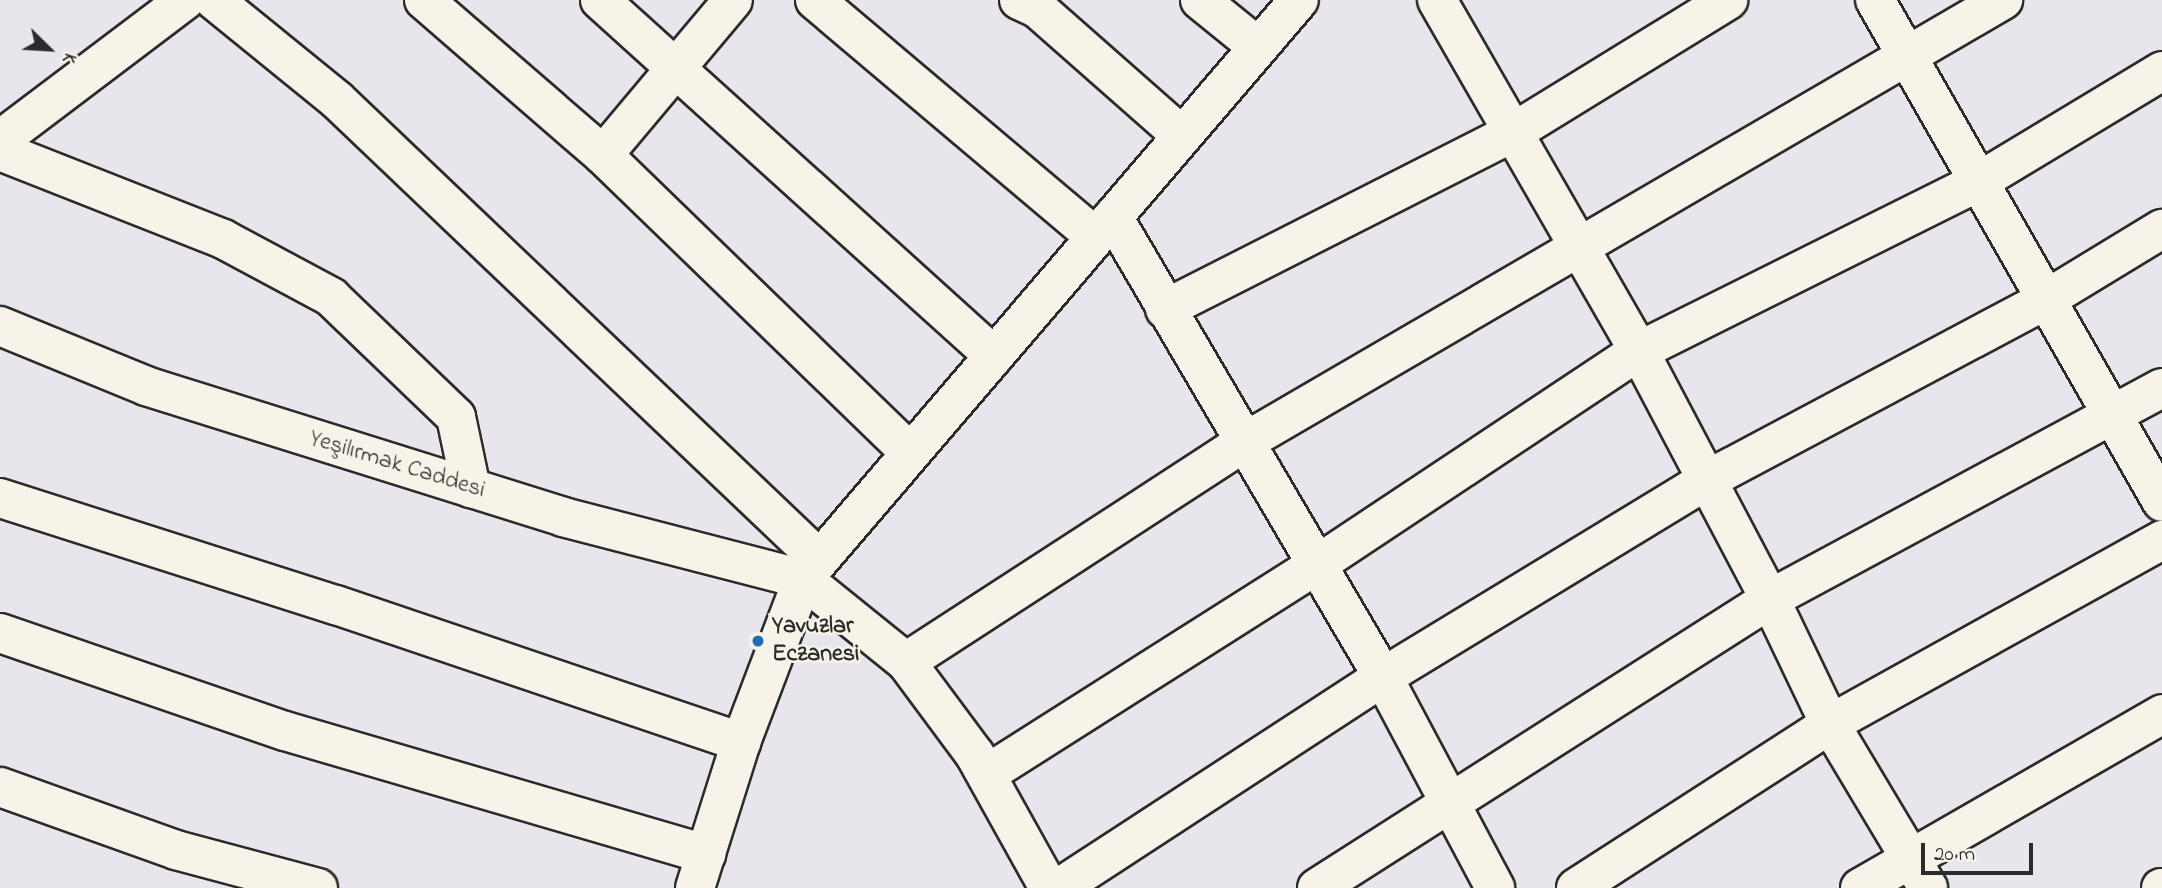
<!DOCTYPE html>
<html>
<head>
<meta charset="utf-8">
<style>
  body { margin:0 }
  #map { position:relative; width:2162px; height:888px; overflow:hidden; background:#e8e5ec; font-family:"Indie Flower",sans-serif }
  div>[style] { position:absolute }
  .roads { filter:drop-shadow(2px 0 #2b2b2b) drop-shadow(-2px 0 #2b2b2b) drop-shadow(0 2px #2b2b2b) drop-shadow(0 -2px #2b2b2b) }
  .minor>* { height:38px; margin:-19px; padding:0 19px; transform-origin:19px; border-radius:19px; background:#f7f3e8 }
  .dots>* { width:19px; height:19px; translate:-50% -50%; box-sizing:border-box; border:4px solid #f7f3e8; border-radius:50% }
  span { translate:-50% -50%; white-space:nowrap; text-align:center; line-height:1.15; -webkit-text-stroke:5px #f7f3e8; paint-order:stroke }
  .street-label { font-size:24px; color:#2b2b2b }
  .poi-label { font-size:24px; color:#2b2b2b; font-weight:700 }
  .left { translate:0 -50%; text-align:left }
  .north { position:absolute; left:14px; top:14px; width:70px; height:70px; -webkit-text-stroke:5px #f7f3e8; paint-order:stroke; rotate:114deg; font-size:19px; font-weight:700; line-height:28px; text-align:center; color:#2b2b2b }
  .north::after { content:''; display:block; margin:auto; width:24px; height:32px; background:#2b2b2b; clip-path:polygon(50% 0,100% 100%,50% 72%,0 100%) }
  .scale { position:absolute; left:1921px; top:843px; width:112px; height:32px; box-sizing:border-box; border:4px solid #2b2b2b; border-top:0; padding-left:9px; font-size:21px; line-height:24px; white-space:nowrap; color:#2b2b2b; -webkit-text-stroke:5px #f7f3e8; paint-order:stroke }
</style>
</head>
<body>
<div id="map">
  <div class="roads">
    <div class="minor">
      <div style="left:214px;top:0;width:159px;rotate:39.1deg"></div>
      <div style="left:337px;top:100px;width:666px;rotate:43.6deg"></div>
      <div style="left:424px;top:0;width:237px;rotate:40.9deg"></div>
      <div style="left:603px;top:155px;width:428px;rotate:44.1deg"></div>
      <div style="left:600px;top:0;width:531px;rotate:42.1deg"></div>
      <div style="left:815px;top:0;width:367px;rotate:40.2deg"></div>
      <div style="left:1019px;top:0;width:21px;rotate:25deg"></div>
      <div style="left:1038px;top:9px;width:191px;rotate:41.4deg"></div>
      <div style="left:1200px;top:0;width:75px;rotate:39deg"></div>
      <div style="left:1437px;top:0;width:405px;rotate:60.1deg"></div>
      <div style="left:1639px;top:351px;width:280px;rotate:62.2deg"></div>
      <div style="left:1770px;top:599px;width:139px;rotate:64.4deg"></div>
      <div style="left:1830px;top:724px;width:191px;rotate:59.1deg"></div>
      <div style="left:1875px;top:0;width:578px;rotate:60.24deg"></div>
      <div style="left:0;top:140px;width:232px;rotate:-37.1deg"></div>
      <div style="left:0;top:151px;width:240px;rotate:21.5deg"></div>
      <div style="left:223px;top:239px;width:123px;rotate:28.2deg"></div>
      <div style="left:331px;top:297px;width:173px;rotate:43.8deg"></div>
      <div style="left:456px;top:417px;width:73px;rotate:78.1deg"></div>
      <div style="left:603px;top:155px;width:202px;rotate:-50deg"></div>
      <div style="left:1113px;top:217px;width:533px;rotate:59.59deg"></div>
      <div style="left:1383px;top:677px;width:239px;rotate:62deg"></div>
      <div style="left:1165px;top:309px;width:389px;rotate:-26.9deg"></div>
      <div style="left:1512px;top:133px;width:254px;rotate:-31.6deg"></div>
      <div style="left:0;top:326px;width:158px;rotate:22.3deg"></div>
      <div style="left:146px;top:386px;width:437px;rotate:17.4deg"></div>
      <div style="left:563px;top:517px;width:248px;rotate:14.5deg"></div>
      <div style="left:803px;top:579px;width:132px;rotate:38.9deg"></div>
      <div style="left:906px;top:662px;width:116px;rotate:53.4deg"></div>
      <div style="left:975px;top:755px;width:152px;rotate:60.9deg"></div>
      <div style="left:0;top:498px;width:353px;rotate:17.7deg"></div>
      <div style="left:336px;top:605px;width:428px;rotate:18.7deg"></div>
      <div style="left:0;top:633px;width:301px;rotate:19deg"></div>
      <div style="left:285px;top:731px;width:439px;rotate:16.3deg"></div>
      <div style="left:906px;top:662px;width:402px;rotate:-33deg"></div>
      <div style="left:1243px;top:443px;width:880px;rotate:-30.24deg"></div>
      <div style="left:987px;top:774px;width:392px;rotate:-32.4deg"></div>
      <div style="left:1318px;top:564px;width:385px;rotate:-33.6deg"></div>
      <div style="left:1639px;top:351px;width:379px;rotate:-26.5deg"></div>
      <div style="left:1978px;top:182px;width:215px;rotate:-31.1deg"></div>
      <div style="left:0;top:787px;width:187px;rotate:19.7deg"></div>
      <div style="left:176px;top:850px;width:147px;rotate:15deg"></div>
      <div style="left:695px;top:888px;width:153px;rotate:-72.5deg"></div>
      <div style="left:741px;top:742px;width:174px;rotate:-69.2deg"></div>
      <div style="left:803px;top:579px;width:762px;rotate:-49.42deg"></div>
      <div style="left:1059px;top:888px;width:387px;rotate:-33.1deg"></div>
      <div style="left:1383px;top:677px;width:379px;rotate:-31.3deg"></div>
      <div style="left:1707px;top:480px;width:383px;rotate:-28deg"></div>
      <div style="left:2045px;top:300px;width:137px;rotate:-31.3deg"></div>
      <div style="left:1317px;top:888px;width:537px;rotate:-32.54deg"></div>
      <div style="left:1770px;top:599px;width:445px;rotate:-28.3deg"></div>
      <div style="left:1576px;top:888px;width:302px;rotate:-32.8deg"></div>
      <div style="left:1830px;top:724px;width:380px;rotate:-29deg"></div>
      <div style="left:1860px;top:888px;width:349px;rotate:-29.9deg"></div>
      <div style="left:2161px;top:888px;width:1px"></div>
    </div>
  </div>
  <div class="dots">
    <div style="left:758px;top:641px;background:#1f6fb2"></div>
  </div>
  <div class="street-label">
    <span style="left:397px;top:465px;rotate:17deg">Yeşilırmak Caddesi</span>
  </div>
  <div class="poi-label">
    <span class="left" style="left:772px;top:641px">Yavuzlar<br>Eczanesi</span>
  </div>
  <div class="north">K</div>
  <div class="scale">20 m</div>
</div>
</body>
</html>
